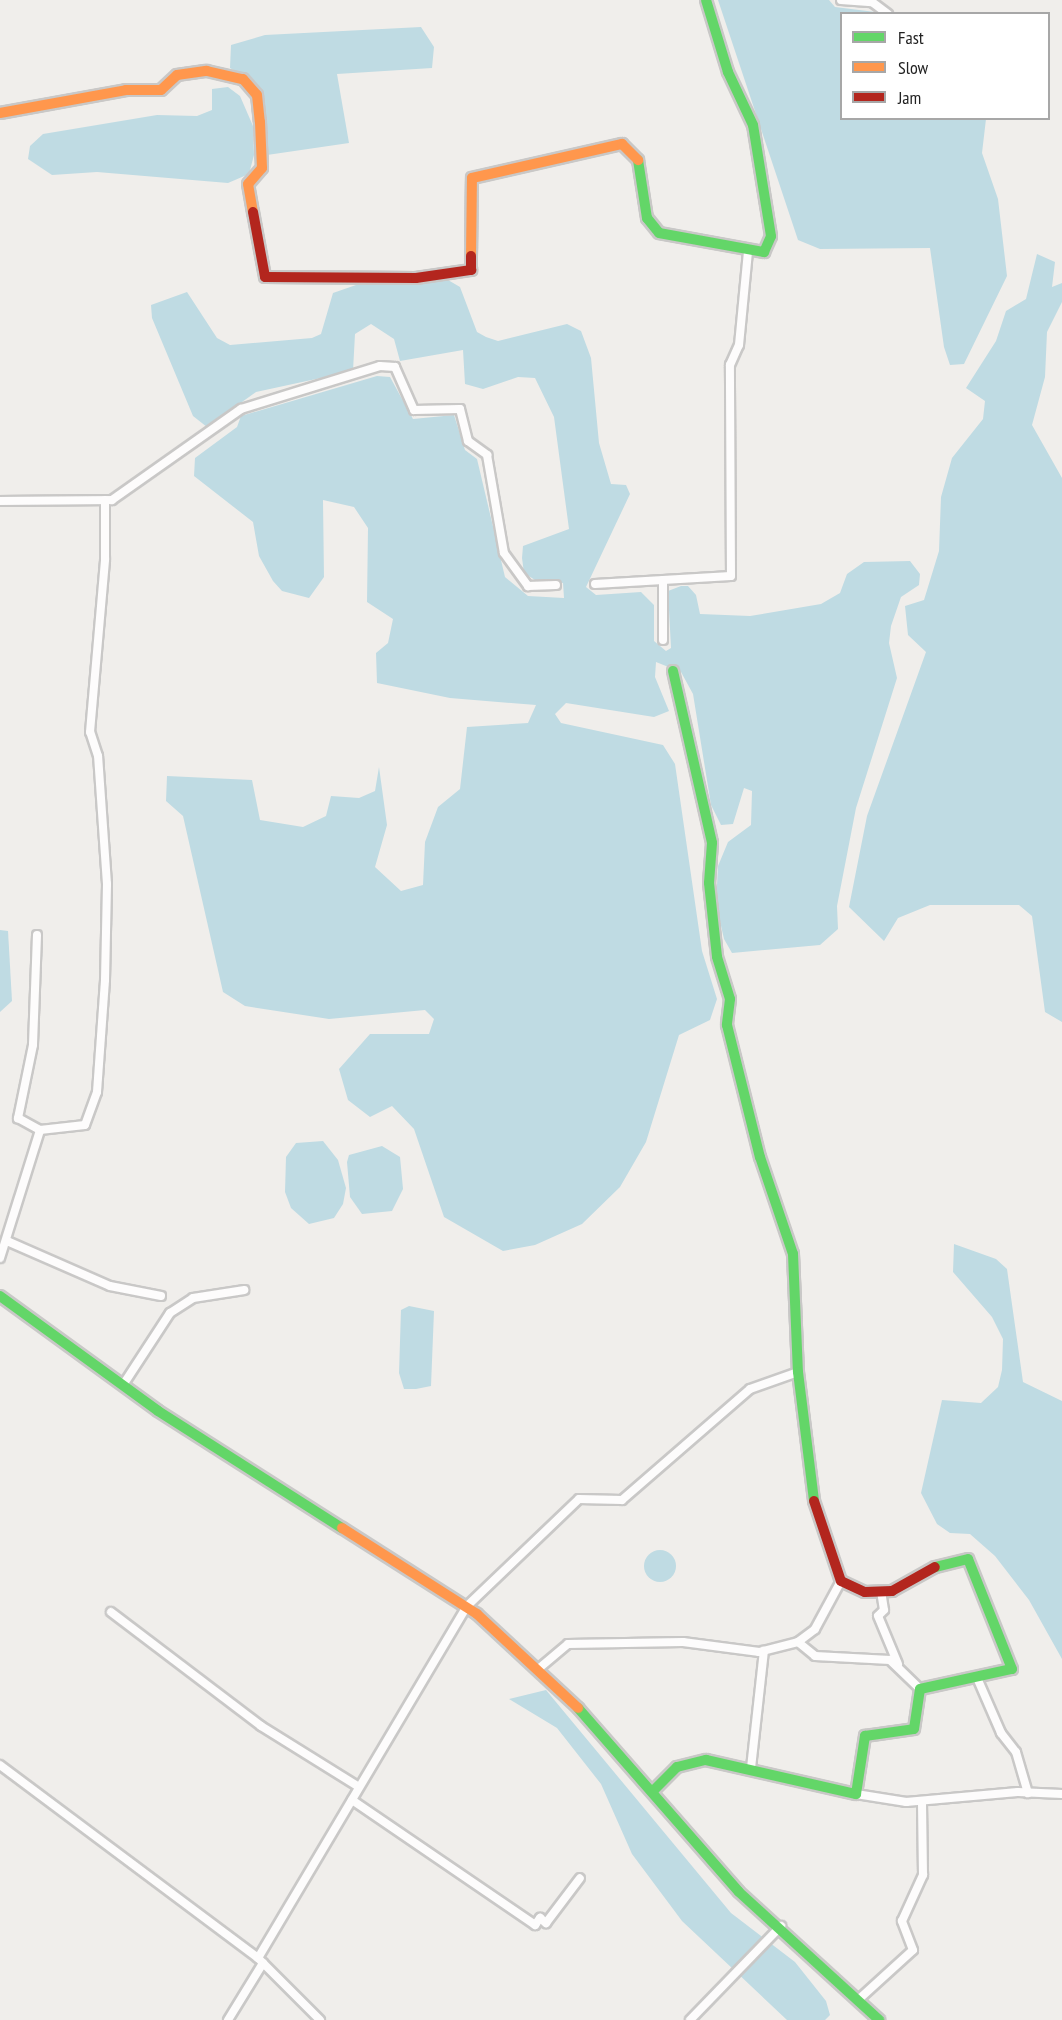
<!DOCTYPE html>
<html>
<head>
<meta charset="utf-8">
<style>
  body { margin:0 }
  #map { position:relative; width:1062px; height:2020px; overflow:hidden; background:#f0eeeb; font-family:"PT Sans Narrow",sans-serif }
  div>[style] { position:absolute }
  .water>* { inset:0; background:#bfdbe3 }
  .round { border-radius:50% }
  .roads { filter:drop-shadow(2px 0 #c9c8c7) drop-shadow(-2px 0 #c9c8c7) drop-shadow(0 2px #c9c8c7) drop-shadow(0 -2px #c9c8c7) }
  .street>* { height:8px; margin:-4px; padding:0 4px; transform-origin:4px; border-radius:4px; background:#fdfcfc }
  .fast>* { height:10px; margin:-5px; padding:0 5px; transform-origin:5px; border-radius:5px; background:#63d668 }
  .slow>* { height:10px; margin:-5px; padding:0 5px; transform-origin:5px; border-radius:5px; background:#ff974d }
  .jam>* { height:10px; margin:-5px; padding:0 5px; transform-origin:5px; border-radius:5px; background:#b3261e }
  span { translate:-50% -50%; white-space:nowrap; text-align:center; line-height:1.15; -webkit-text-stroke:6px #fff; paint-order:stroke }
  .legend { position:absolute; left:840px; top:12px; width:210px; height:108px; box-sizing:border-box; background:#fff; border:2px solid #a7a7a7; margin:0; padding:8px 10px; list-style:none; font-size:18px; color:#222 }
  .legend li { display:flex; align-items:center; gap:12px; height:30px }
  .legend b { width:30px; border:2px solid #a7a7a7 }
</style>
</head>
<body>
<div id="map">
  <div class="water">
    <div style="clip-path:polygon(718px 0,829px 0,835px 7px,883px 13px,842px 14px,842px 118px,986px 119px,982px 153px,998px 199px,1007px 276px,964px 364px,950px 365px,944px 347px,930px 248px,820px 249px,798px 240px)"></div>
    <div style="clip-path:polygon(421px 27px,434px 47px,432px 68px,337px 74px,349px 143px,267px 155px,264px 102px,256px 83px,230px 68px,231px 45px,265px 35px)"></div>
    <div style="clip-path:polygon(228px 87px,240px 96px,253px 126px,254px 155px,249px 174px,228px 183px,97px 172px,52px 175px,28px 159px,30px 146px,43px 134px,157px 115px,197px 116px,212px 110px,212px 89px)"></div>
    <div style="clip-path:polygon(1037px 254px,1055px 262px,1052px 287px,1062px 283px,1062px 302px,1047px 332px,1045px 377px,1032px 425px,1062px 478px,1062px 1022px,1045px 1012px,1032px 916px,1019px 905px,930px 905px,898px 918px,884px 941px,849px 907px,867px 816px,926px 652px,908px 635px,905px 606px,924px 600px,939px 551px,941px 497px,952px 458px,983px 419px,985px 401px,966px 388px,996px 341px,1006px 311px,1026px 299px)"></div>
    <div style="clip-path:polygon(448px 280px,460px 287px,477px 332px,486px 337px,498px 341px,567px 324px,581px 331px,591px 358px,599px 443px,611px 484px,626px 485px,630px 494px,586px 587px,596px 595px,641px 592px,654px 605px,654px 641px,666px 651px,671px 648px,668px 591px,681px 586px,688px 586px,696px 595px,700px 614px,750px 616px,821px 604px,840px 593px,847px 574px,864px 562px,910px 561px,920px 574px,919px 585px,901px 597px,891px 626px,889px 643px,897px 678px,856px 808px,837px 906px,838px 929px,820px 945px,732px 953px,724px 939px,716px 904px,718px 866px,728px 842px,751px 825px,752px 791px,744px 788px,733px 824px,721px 825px,711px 805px,693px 694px,681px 672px,656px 662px,655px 677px,669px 711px,654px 717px,566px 703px,555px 714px,561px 723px,663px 745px,675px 764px,702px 951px,717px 999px,710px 1020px,679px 1035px,646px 1142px,620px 1187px,582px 1224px,535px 1245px,503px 1251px,444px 1217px,414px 1129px,392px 1106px,370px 1117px,348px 1100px,339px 1069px,370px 1034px,429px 1034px,434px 1019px,425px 1010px,329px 1019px,245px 1006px,223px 992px,183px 816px,166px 801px,167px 776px,252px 780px,260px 820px,303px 827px,326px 816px,331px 796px,359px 798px,375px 791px,379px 767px,387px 825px,375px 867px,401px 891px,423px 885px,425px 842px,438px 807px,460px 789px,467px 727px,528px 723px,536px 705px,450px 698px,377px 683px,376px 653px,388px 643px,393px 619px,367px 602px,368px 528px,354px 507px,323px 500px,324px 577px,309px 598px,282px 591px,273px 581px,259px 556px,253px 522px,194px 476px,195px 458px,237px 427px,241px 416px,377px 376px,390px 377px,413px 419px,454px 415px,465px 450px,477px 459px,505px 577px,528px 596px,564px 598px,563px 583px,535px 580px,524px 573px,522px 558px,523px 546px,569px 529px,554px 417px,535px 378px,518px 377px,483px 389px,465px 384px,463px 350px,400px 361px,394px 339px,371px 324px,355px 334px,353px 371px,256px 392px,207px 427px,193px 416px,152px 318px,151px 305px,187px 292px,217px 338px,230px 345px,312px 338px,321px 334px,333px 293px,356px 285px)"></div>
    <div style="clip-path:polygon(0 930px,8px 931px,12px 1001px,0 1012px)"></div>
    <div style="clip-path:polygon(323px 1141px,338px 1160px,346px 1188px,343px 1204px,334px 1218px,309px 1224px,291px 1208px,285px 1192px,286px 1157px,296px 1143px)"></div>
    <div style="clip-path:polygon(382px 1146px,400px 1157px,403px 1189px,392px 1211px,362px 1214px,350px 1197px,347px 1162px,349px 1155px)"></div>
    <div style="clip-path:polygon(954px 1244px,996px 1259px,1007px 1269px,1023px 1382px,1062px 1401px,1062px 1659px,1029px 1600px,995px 1556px,970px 1534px,950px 1533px,937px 1524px,921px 1493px,942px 1400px,981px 1403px,998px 1387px,1002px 1370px,1003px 1339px,992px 1317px,953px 1272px)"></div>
    <div style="clip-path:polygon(409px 1306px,434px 1311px,431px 1386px,416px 1389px,404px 1389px,399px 1373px,401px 1310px)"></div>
    <div class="round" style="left:644px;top:1550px;width:32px;height:32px"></div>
    <div style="clip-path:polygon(546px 1690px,731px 1913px,795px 1962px,826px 2001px,830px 2015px,825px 2020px,787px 2020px,682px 1921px,632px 1854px,601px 1784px,557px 1728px,509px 1699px)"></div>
  </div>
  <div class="roads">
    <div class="street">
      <div style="left:841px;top:0;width:31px;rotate:4deg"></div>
      <div style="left:872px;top:2px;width:20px;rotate:37deg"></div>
      <div style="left:0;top:501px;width:112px;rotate:-0.5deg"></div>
      <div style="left:112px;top:500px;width:158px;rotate:-35.2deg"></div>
      <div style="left:241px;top:409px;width:145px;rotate:-17.2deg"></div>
      <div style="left:380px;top:366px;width:15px;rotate:4deg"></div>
      <div style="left:395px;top:367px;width:47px;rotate:66.2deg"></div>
      <div style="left:414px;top:410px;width:46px;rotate:-1.2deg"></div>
      <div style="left:460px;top:409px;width:33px;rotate:76deg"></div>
      <div style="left:468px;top:441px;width:24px;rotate:36deg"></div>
      <div style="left:487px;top:455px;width:99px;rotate:80.2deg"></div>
      <div style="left:504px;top:553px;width:41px;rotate:54deg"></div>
      <div style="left:528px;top:586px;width:28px;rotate:-2deg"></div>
      <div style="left:663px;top:580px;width:60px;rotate:90deg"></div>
      <div style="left:595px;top:584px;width:136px;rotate:-3.4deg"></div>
      <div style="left:731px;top:576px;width:211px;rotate:-90.3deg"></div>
      <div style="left:730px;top:365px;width:22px;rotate:-66deg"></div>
      <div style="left:739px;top:345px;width:93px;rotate:-84.5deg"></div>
      <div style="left:37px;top:935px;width:110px;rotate:92.1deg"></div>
      <div style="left:33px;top:1045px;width:75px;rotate:101.6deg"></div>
      <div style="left:18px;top:1118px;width:25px;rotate:29deg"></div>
      <div style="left:40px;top:1130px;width:45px;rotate:-6.3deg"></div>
      <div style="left:85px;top:1125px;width:35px;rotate:-70deg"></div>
      <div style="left:97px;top:1092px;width:112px;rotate:-85.9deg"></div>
      <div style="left:105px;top:980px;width:96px;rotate:-88.8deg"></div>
      <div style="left:107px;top:884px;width:128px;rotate:-94deg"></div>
      <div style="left:98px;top:756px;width:25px;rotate:-108deg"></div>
      <div style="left:90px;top:732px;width:174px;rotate:-85deg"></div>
      <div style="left:105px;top:559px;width:59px;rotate:-90deg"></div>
      <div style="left:7px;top:1241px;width:112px;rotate:23.6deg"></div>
      <div style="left:110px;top:1286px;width:52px;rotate:11.1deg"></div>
      <div style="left:0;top:1258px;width:134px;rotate:-72.6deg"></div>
      <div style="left:123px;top:1385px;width:86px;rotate:-56.9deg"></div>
      <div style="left:170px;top:1313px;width:27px;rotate:-33deg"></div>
      <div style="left:193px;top:1298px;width:52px;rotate:-8.9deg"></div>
      <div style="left:881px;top:1591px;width:19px;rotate:81deg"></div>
      <div style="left:884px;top:1610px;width:8px;rotate:135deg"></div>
      <div style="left:878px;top:1616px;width:52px;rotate:67.4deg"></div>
      <div style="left:111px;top:1612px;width:188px;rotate:37.2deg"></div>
      <div style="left:261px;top:1726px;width:115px;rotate:31.9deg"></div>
      <div style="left:798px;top:1642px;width:22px;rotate:39deg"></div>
      <div style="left:815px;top:1656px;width:75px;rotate:3.1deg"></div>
      <div style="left:890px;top:1660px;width:42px;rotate:44deg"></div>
      <div style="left:537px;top:1670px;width:40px;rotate:-40deg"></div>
      <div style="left:568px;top:1644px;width:115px;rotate:-1deg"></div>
      <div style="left:683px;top:1642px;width:77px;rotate:7.5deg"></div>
      <div style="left:759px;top:1652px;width:40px;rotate:-14.4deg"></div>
      <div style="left:798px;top:1642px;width:21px;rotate:-37deg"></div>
      <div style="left:815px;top:1629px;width:55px;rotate:-61.6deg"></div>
      <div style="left:978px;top:1680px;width:58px;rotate:66.5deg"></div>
      <div style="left:1001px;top:1733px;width:24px;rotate:52deg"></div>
      <div style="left:1016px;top:1752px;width:43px;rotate:73.7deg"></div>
      <div style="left:0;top:1765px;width:322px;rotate:36.8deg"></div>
      <div style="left:751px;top:1768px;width:118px;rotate:-83.7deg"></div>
      <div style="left:856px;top:1794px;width:51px;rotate:9.1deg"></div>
      <div style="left:906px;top:1802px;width:112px;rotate:-5.1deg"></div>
      <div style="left:1018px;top:1792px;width:44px;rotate:2.6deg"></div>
      <div style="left:352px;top:1800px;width:222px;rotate:34.3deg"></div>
      <div style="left:535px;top:1925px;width:9px;rotate:-54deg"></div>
      <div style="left:540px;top:1918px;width:8px;rotate:40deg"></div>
      <div style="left:546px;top:1923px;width:56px;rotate:-52.9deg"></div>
      <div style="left:858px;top:2000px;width:74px;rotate:-42.3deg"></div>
      <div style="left:913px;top:1950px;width:31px;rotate:-111deg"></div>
      <div style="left:902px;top:1921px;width:51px;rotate:-65.5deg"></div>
      <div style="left:923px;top:1875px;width:74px;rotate:-90.8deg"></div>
      <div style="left:228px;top:2020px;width:67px;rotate:-58.4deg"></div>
      <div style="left:320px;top:2020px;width:88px;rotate:-135deg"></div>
      <div style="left:258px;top:1958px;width:408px;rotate:-59.3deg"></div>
      <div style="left:466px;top:1607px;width:156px;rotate:-43.7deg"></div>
      <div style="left:579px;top:1499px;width:43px;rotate:1.3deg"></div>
      <div style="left:622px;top:1500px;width:169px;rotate:-40.9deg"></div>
      <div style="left:750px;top:1389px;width:51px;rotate:-19.5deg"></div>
      <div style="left:690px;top:2020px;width:131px;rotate:-45.9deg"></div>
    </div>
    <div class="fast">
      <div style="left:638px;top:160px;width:59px;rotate:81.2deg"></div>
      <div style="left:647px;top:218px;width:19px;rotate:51deg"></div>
      <div style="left:659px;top:233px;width:107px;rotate:10.3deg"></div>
      <div style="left:764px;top:252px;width:17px;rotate:-66deg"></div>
      <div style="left:771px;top:236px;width:112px;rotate:-99.2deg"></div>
      <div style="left:753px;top:125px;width:59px;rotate:-115.3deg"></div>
      <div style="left:728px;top:72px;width:75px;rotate:-107deg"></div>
      <div style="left:673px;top:671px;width:176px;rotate:77.2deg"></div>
      <div style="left:712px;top:843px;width:40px;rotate:94.3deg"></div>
      <div style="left:709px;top:883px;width:74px;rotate:83.8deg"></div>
      <div style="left:717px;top:957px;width:44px;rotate:72.8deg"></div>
      <div style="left:730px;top:999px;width:26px;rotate:97deg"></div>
      <div style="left:727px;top:1025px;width:136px;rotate:76deg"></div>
      <div style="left:760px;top:1157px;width:102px;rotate:71.2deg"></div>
      <div style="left:793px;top:1254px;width:118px;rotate:87.6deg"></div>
      <div style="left:798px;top:1372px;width:130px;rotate:82.9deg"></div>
      <div style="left:0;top:1296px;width:195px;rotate:36deg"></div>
      <div style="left:158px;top:1411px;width:218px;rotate:32.5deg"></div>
      <div style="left:578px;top:1708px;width:244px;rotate:48.8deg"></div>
      <div style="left:739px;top:1892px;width:190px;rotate:42.4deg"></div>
      <div style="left:655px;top:1789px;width:31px;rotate:-45deg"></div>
      <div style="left:677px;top:1767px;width:30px;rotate:-14deg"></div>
      <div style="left:706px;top:1760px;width:154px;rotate:12.8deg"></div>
      <div style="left:856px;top:1794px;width:59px;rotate:-81.2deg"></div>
      <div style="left:865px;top:1736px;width:49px;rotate:-8.1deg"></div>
      <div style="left:914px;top:1729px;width:40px;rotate:-81.5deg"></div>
      <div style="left:920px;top:1689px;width:94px;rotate:-12.3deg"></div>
      <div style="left:1012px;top:1669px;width:118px;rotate:-111.8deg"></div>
      <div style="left:968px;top:1559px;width:34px;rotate:166deg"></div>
    </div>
    <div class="slow">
      <div style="left:0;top:113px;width:128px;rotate:-10.3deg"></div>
      <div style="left:126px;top:90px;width:35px"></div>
      <div style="left:161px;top:90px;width:22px;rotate:-43deg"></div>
      <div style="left:177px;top:75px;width:30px;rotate:-8deg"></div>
      <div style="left:207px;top:71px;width:37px;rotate:13deg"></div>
      <div style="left:243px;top:79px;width:21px;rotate:49deg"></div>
      <div style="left:257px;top:95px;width:27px;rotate:84deg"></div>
      <div style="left:260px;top:122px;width:46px;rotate:87.5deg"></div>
      <div style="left:262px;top:168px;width:21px;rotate:131deg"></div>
      <div style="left:248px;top:184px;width:28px;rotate:80deg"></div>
      <div style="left:471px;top:256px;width:78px;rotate:-89.3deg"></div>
      <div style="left:472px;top:178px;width:154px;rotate:-12.8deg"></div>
      <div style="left:622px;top:144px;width:23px;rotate:45deg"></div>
      <div style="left:342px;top:1528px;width:160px;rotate:32.5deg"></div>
      <div style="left:477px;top:1614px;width:138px;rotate:42.9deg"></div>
    </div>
    <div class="jam">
      <div style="left:253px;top:212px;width:66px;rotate:79.5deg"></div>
      <div style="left:265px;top:277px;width:151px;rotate:0.4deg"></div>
      <div style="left:416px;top:278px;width:56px;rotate:-8.3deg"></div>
      <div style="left:471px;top:270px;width:14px;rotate:-90deg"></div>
      <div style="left:814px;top:1501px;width:84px;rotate:71.4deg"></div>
      <div style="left:841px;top:1581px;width:26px;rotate:25deg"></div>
      <div style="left:865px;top:1592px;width:27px;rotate:-2deg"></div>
      <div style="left:892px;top:1591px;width:49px;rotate:-29.2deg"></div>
    </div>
  </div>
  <ul class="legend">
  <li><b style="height:8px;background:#63d668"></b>Fast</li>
  <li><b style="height:8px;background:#ff974d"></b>Slow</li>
  <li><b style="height:8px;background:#b3261e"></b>Jam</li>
  </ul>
</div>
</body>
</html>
